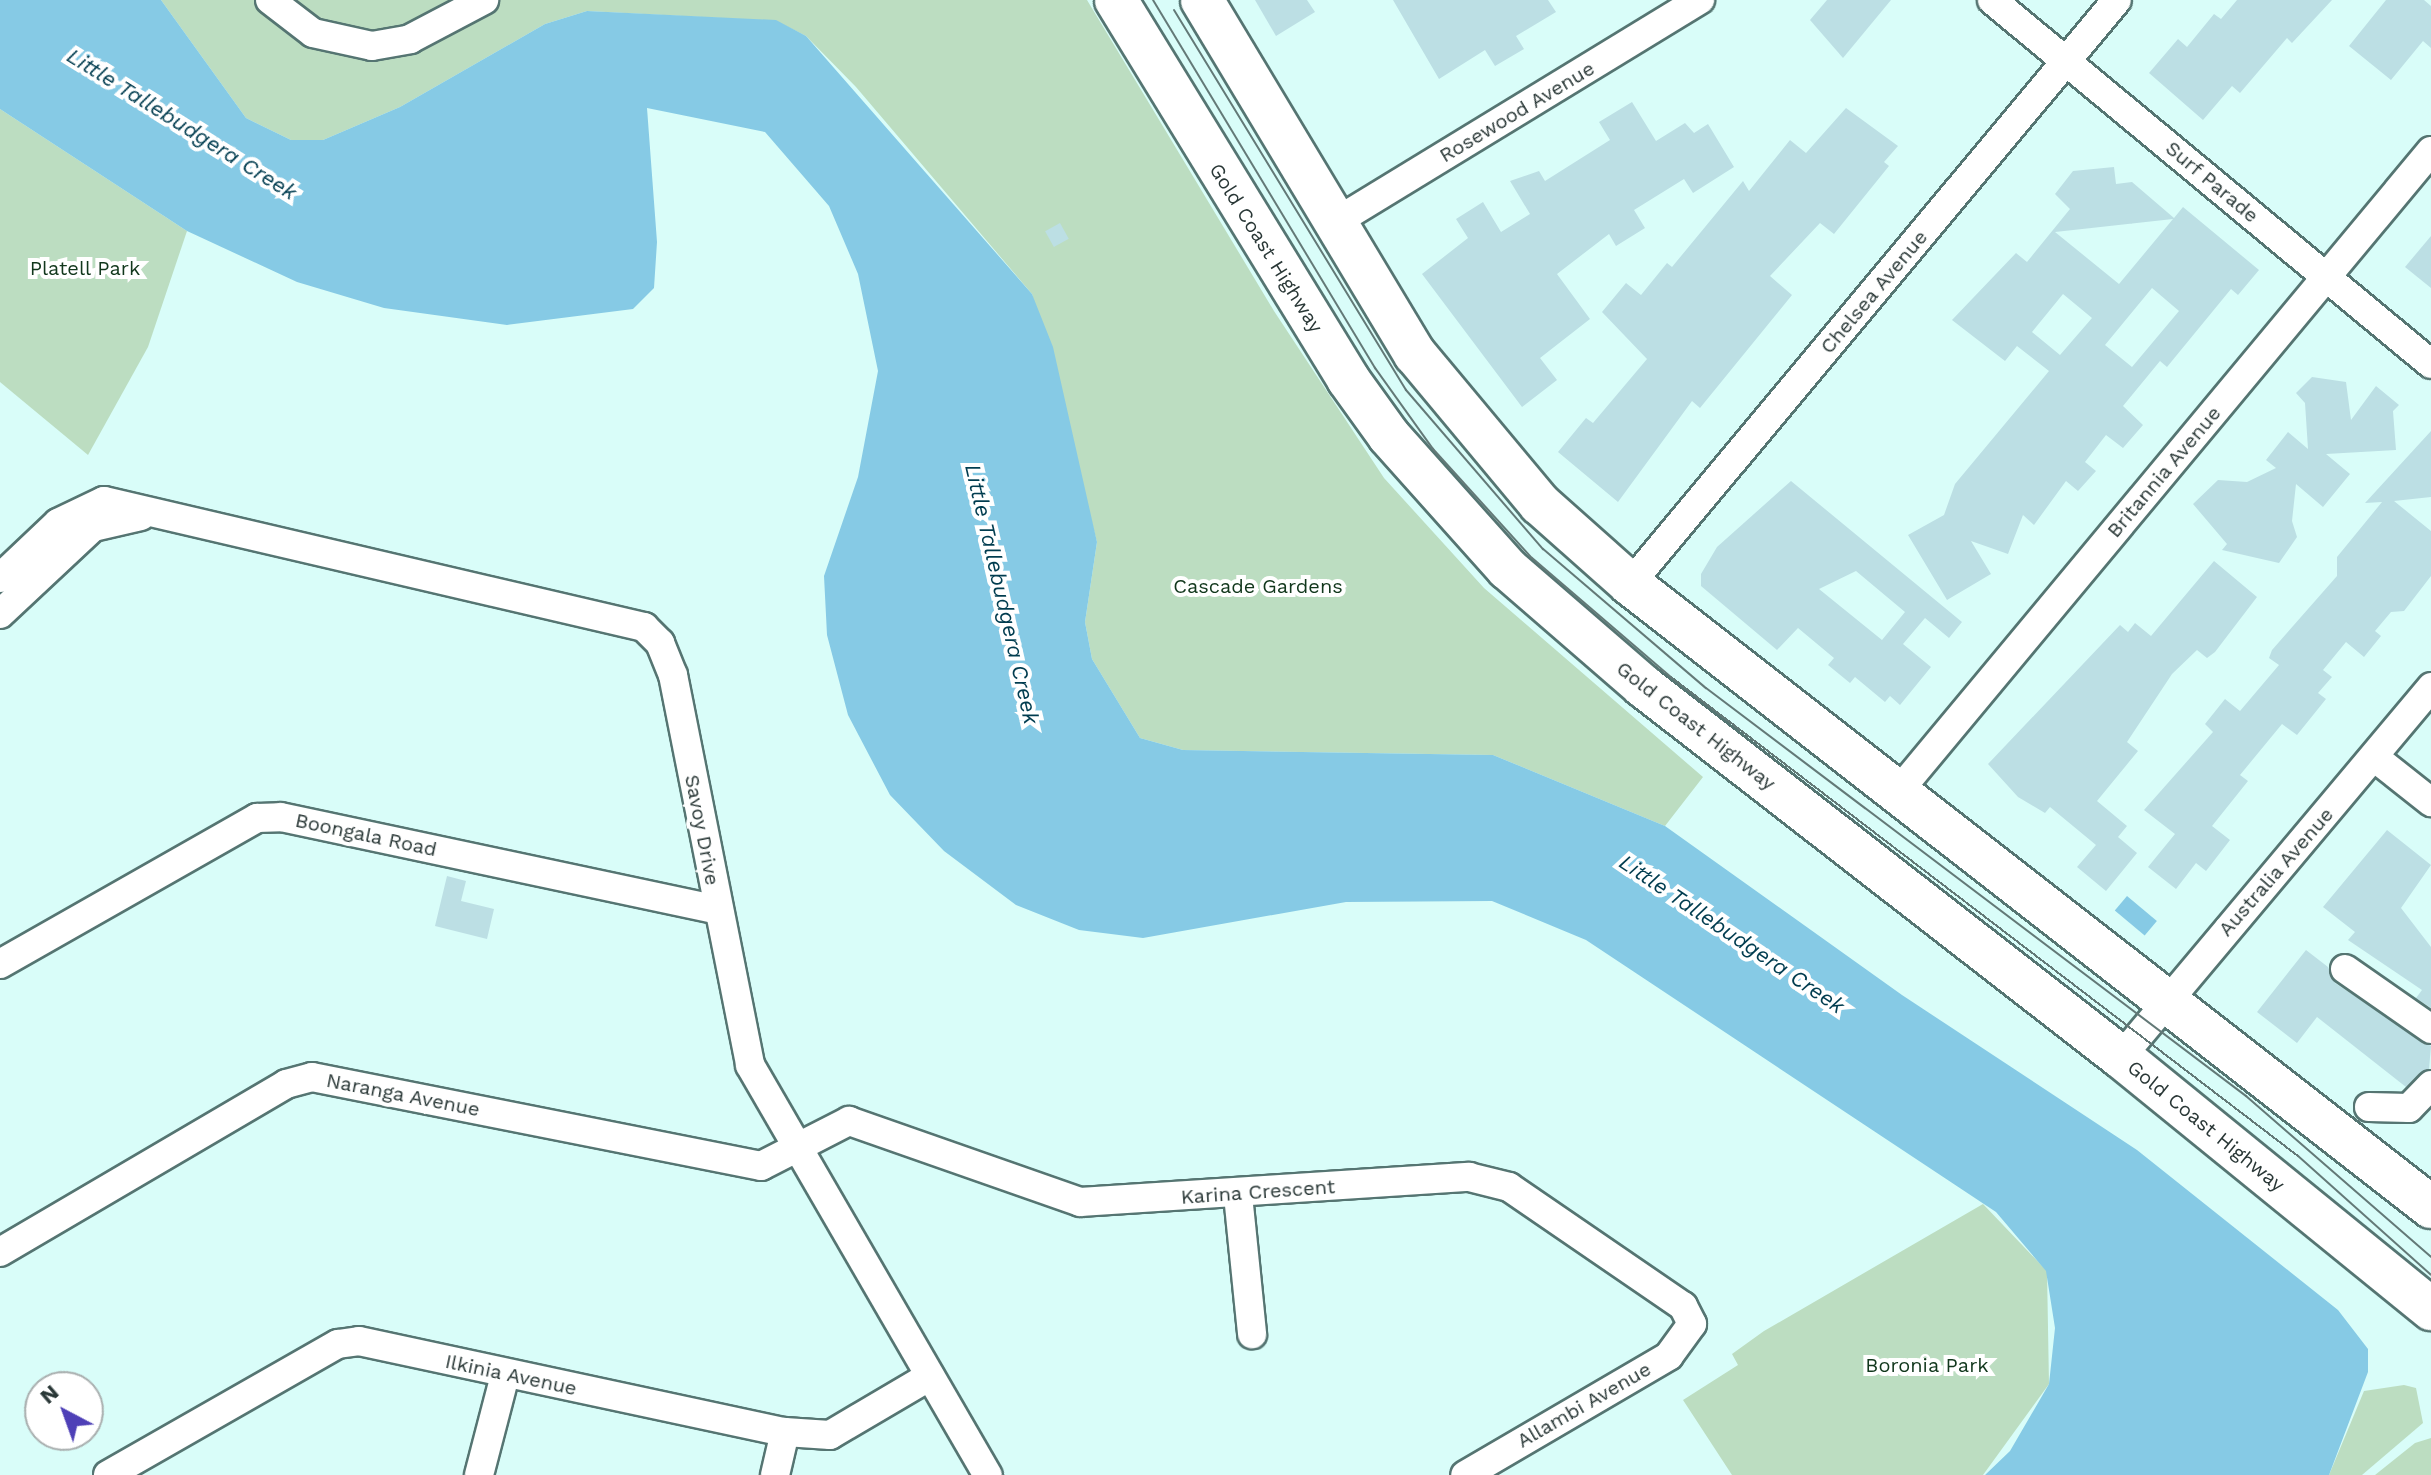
<!DOCTYPE html>
<html>
<head>
<meta charset="utf-8">
<style>
  body { margin:0 }
  #map { position:relative; width:2431px; height:1475px; overflow:hidden; background:#d9fdf9; font-family:"Work Sans",sans-serif }
  div>[style] { position:absolute }
  .green>* { inset:0; background:#bcddc1 }
  .water>* { inset:0; background:#86cae5; transform-origin:0 0 }
  .building>* { inset:0; background:#bcdfe4; transform-origin:0 0 }
  .roads { filter:drop-shadow(2px 0 #557572) drop-shadow(-2px 0 #557572) drop-shadow(0 2px #557572) drop-shadow(0 -2px #557572) }
  .minor>* { height:28px; margin:-14px; padding:0 14px; transform-origin:14px; border-radius:14px; background:#fff }
  .highway>* { height:42px; margin:-21px; padding:0 21px; transform-origin:21px; border-radius:21px; background:#fff }
  .tram>* { height:2px; margin:-1px; padding:0 1px; transform-origin:1px; border-radius:1px; background:#637977 }
  span { translate:-50% -50%; white-space:nowrap; text-align:center; line-height:1.15; -webkit-text-stroke:8px #fff; paint-order:stroke }
  .street-label { font-size:20px; color:#293736 }
  .park-label { font-size:20px; color:#11371c }
  .water-label { font-size:22px; color:#003c4f; font-style:italic }
  .north { position:absolute; left:24px; top:1371px; width:80px; height:80px; box-sizing:border-box; background:#fff; border:2px solid #a9afaf; border-radius:50%; rotate:319deg; font-size:22px; font-weight:700; line-height:32px; text-align:center; color:#293736 }
  .north::after { content:''; display:block; margin:auto; width:28px; height:36px; background:#4e40b7; clip-path:polygon(50% 0,100% 100%,50% 72%,0 100%) }
</style>
</head>
<body>
<div id="map">
  <div class="green">
    <div style="clip-path:polygon(161px 0,1087px 0,1274px 311px,1384px 478px,1484px 588px,1703px 777px,1665px 826px,1493px 755px,1183px 750px,1140px 738px,1092px 659px,1085px 622px,1097px 542px,1032px 294px,856px 87px,806px 36px,776px 21px,587px 11px,545px 24px,400px 107px,323px 140px,291px 140px,246px 118px)"></div>
    <div style="clip-path:polygon(0 109px,187px 231px,148px 347px,88px 455px,0 382px)"></div>
    <div style="clip-path:polygon(1983px 1204px,2047px 1271px,2049px 1384px,1983px 1475px,1732px 1475px,1683px 1400px,1738px 1365px,1732px 1354px,1764px 1331px)"></div>
    <div style="clip-path:polygon(2404px 1385px,2416px 1388px,2423px 1423px,2362px 1475px,2329px 1475px,2364px 1391px)"></div>
    <div style="clip-path:polygon(2431px 1438px,2431px 1475px,2375px 1475px,2415px 1443px)"></div>
  </div>
  <div class="water">
    <div style="clip-path:polygon(0 0,161px 0,246px 118px,291px 140px,323px 140px,400px 107px,545px 24px,587px 11px,776px 20px,806px 36px,1032px 294px,1053px 347px,1097px 542px,1085px 622px,1092px 659px,1140px 738px,1183px 750px,1493px 755px,1665px 826px,1902px 995px,2137px 1150px,2338px 1310px,2368px 1349px,2368px 1372px,2329px 1475px,1985px 1475px,2010px 1451px,2049px 1384px,2055px 1328px,2046px 1271px,1996px 1212px,1586px 940px,1492px 901px,1346px 902px,1143px 938px,1079px 930px,1016px 905px,944px 851px,890px 795px,848px 715px,827px 635px,824px 576px,858px 477px,878px 371px,858px 274px,829px 206px,765px 132px,647px 108px,657px 242px,654px 288px,633px 309px,507px 325px,384px 308px,297px 282px,187px 231px,0 109px)"></div>
    <div style="left:2127px;top:896px;width:39px;height:19px;rotate:40deg"></div>
  </div>
  <div class="building">
    <div style="clip-path:polygon(1255px 0,1307px 0,1315px 12px,1276px 36px)"></div>
    <div style="clip-path:polygon(1393px 0,1548px 0,1556px 12px,1516px 36px,1524px 49px,1495px 66px,1485px 50px,1439px 79px)"></div>
    <div style="clip-path:polygon(1827px 0,1891px 0,1843px 58px,1810px 20px)"></div>
    <div style="clip-path:polygon(2237px 0,2332px 0,2292px 43px,2287px 38px,2240px 93px,2232px 86px,2203px 120px,2149px 73px,2178px 39px,2187px 47px,2214px 14px,2221px 19px)"></div>
    <div style="clip-path:polygon(2386px 0,2424px 0,2431px 6px,2431px 48px,2423px 41px,2391px 80px,2349px 46px)"></div>
    <div style="clip-path:polygon(1632px 102px,1656px 141px,1685px 123px,1694px 133px,1708px 124px,1734px 167px,1693px 193px,1684px 179px,1634px 210px,1645px 228px,1616px 246px,1609px 234px,1557px 274px,1590px 319px,1540px 358px,1557px 380px,1522px 407px,1422px 274px,1468px 238px,1456px 219px,1483px 202px,1501px 232px,1530px 214px,1510px 181px,1539px 171px,1545px 181px,1610px 140px,1599px 122px)"></div>
    <div style="clip-path:polygon(1846px 108px,1898px 146px,1884px 162px,1889px 166px,1834px 234px,1820px 223px,1770px 276px,1792px 295px,1700px 408px,1692px 401px,1618px 502px,1558px 452px,1586px 418px,1593px 423px,1647px 359px,1602px 312px,1626px 283px,1641px 295px,1667px 263px,1672px 267px,1743px 181px,1749px 191px,1790px 140px,1806px 153px)"></div>
    <div style="clip-path:polygon(evenodd,2114px 167px,2116px 184px,2132px 182px,2174px 218px,2183px 207px,2259px 270px,2238px 295px,2231px 289px,2167px 367px,2160px 361px,2123px 406px,2143px 425px,2123px 448px,2106px 435px,2085px 462px,2096px 471px,2078px 491px,2066px 481px,2034px 525px,2023px 515px,2008px 554px,1971px 541px,1991px 574px,1947px 600px,1908px 535px,1944px 515px,1955px 484px,2049px 371px,2017px 346px,2005px 361px,1952px 320px,2016px 253px,2027px 262px,2070px 209px,2055px 194px,2073px 171px,2114px 167px,2173px 219px,2119px 284px,2055px 232px,2173px 219px,2114px 167px,2152px 288px,2179px 311px,2132px 367px,2105px 345px,2152px 288px,2114px 167px,2063px 294px,2092px 318px,2060px 355px,2032px 332px,2063px 294px)"></div>
    <div style="left:1060px;top:223px;width:18px;height:17px;rotate:61deg"></div>
    <div style="clip-path:polygon(2431px 236px,2431px 288px,2405px 267px)"></div>
    <div style="clip-path:polygon(2312px 377px,2346px 382px,2351px 420px,2376px 386px,2399px 405px,2393px 411px,2396px 450px,2326px 454px,2350px 474px,2323px 507px,2296px 484px,2292px 521px,2297px 537px,2279px 563px,2222px 550px,2227px 544px,2193px 504px,2218px 480px,2247px 482px,2276px 468px,2266px 460px,2288px 432px,2308px 449px,2305px 403px,2296px 393px)"></div>
    <div style="clip-path:polygon(2431px 431px,2431px 497px,2394px 501px,2431px 531px,2431px 576px,2404px 611px,2391px 612px,2375px 631px,2381px 636px,2364px 657px,2346px 642px,2323px 670px,2332px 677px,2318px 693px,2326px 699px,2297px 735px,2282px 724px,2240px 775px,2248px 781px,2212px 826px,2230px 840px,2206px 871px,2196px 863px,2176px 889px,2148px 867px,2175px 834px,2144px 810px,2213px 732px,2205px 724px,2225px 699px,2240px 711px,2279px 665px,2269px 658px,2272px 650px,2337px 576px,2337px 557px,2382px 502px,2365px 503px)"></div>
    <div style="clip-path:polygon(evenodd,1791px 481px,1962px 622px,1949px 638px,1925px 618px,1903px 644px,1931px 667px,1900px 705px,1890px 696px,1885px 702px,1855px 677px,1850px 683px,1828px 665px,1834px 658px,1798px 628px,1777px 650px,1701px 586px,1701px 574px,1717px 547px,1791px 481px,1856px 571px,1905px 612px,1882px 640px,1819px 589px,1856px 571px)"></div>
    <div style="clip-path:polygon(2214px 561px,2257px 597px,2215px 652px,2207px 658px,2197px 650px,2172px 674px,2127px 742px,2138px 751px,2097px 801px,2127px 826px,2118px 837px,2137px 853px,2106px 891px,2077px 867px,2096px 845px,2050px 807px,2045px 813px,2018px 797px,1988px 764px,2120px 625px,2128px 632px,2135px 623px,2151px 636px)"></div>
    <div style="clip-path:polygon(2387px 830px,2431px 865px,2401px 908px,2431px 947px,2431px 1008px,2416px 998px,2422px 990px,2348px 940px,2355px 932px,2323px 907px)"></div>
    <div style="clip-path:polygon(447px 876px,466px 881px,461px 901px,494px 909px,487px 939px,435px 926px)"></div>
    <div style="clip-path:polygon(2306px 950px,2328px 967px,2335px 983px,2431px 1046px,2429px 1069px,2406px 1087px,2317px 1017px,2297px 1043px,2257px 1012px)"></div>
  </div>
  <div class="roads">
    <div class="minor">
      <div style="left:270px;top:0;width:54px;rotate:37.5deg"></div>
      <div style="left:313px;top:33px;width:60px;rotate:12.4deg"></div>
      <div style="left:372px;top:46px;width:39px;rotate:-10deg"></div>
      <div style="left:410px;top:39px;width:84px;rotate:-27.8deg"></div>
      <div style="left:1992px;top:0;width:570px;rotate:39.66deg"></div>
      <div style="left:1334px;top:223px;width:429px;rotate:-31.4deg"></div>
      <div style="left:0;top:578px;width:80px;rotate:-43.5deg"></div>
      <div style="left:58px;top:523px;width:51px;rotate:-25.6deg"></div>
      <div style="left:104px;top:501px;width:555px;rotate:13.13deg"></div>
      <div style="left:644px;top:627px;width:23px;rotate:45deg"></div>
      <div style="left:660px;top:643px;width:35px;rotate:68deg"></div>
      <div style="left:673px;top:675px;width:398px;rotate:78.8deg"></div>
      <div style="left:750px;top:1065px;width:474px;rotate:59.9deg"></div>
      <div style="left:1630px;top:584px;width:760px;rotate:-50.18deg"></div>
      <div style="left:0;top:614px;width:127px;rotate:-43.1deg"></div>
      <div style="left:93px;top:527px;width:49px;rotate:-12.9deg"></div>
      <div style="left:2374px;top:757px;width:73px;rotate:38.3deg"></div>
      <div style="left:1897px;top:793px;width:835px;rotate:-50.25deg"></div>
      <div style="left:0;top:964px;width:296px;rotate:-29.6deg"></div>
      <div style="left:257px;top:818px;width:24px;rotate:-2deg"></div>
      <div style="left:281px;top:817px;width:446px;rotate:12deg"></div>
      <div style="left:2345px;top:969px;width:105px;rotate:34.9deg"></div>
      <div style="left:2121px;top:1057px;width:483px;rotate:-50deg"></div>
      <div style="left:2369px;top:1107px;width:40px;rotate:1.4deg"></div>
      <div style="left:2409px;top:1108px;width:32px;rotate:-46deg"></div>
      <div style="left:1238px;top:1195px;width:140px;rotate:84.2deg"></div>
      <div style="left:0;top:1252px;width:332px;rotate:-30.4deg"></div>
      <div style="left:286px;top:1084px;width:27px;rotate:-15deg"></div>
      <div style="left:312px;top:1077px;width:458px;rotate:11.2deg"></div>
      <div style="left:761px;top:1166px;width:99px;rotate:-27.1deg"></div>
      <div style="left:849px;top:1121px;width:245px;rotate:19.3deg"></div>
      <div style="left:1080px;top:1202px;width:390px;rotate:-3.7deg"></div>
      <div style="left:1469px;top:1177px;width:41px;rotate:14deg"></div>
      <div style="left:1509px;top:1187px;width:211px;rotate:34.4deg"></div>
      <div style="left:1683px;top:1306px;width:20px;rotate:63deg"></div>
      <div style="left:1692px;top:1324px;width:39px;rotate:126deg"></div>
      <div style="left:1669px;top:1356px;width:236px;rotate:149.7deg"></div>
      <div style="left:108px;top:1475px;width:265px;rotate:-29.7deg"></div>
      <div style="left:338px;top:1344px;width:21px;rotate:-8deg"></div>
      <div style="left:359px;top:1341px;width:436px;rotate:12.1deg"></div>
      <div style="left:785px;top:1432px;width:45px;rotate:3.8deg"></div>
      <div style="left:830px;top:1435px;width:116px;rotate:-30.5deg"></div>
      <div style="left:479px;top:1475px;width:103px;rotate:-75.4deg"></div>
      <div style="left:775px;top:1475px;width:44px;rotate:-76.9deg"></div>
    </div>
    <div class="highway">
      <div style="left:1116px;top:0;width:444px;rotate:58.5deg"></div>
      <div style="left:1348px;top:379px;width:70px;rotate:54.3deg"></div>
      <div style="left:1389px;top:436px;width:178px;rotate:48.2deg"></div>
      <div style="left:1508px;top:569px;width:179px;rotate:40.9deg"></div>
      <div style="left:1643px;top:686px;width:605px;rotate:37.82deg"></div>
      <div style="left:2121px;top:1057px;width:400px;rotate:39.1deg"></div>
      <div style="left:1202px;top:0;width:413px;rotate:59deg"></div>
      <div style="left:1415px;top:354px;width:195px;rotate:50.2deg"></div>
      <div style="left:1540px;top:504px;width:120px;rotate:41.6deg"></div>
      <div style="left:1630px;top:584px;width:1015px;rotate:37.87deg"></div>
    </div>
  </div>
  <div class="tram">
    <div style="left:1153px;top:0;width:430px;rotate:58.9deg"></div>
    <div style="left:1375px;top:368px;width:100px;rotate:54.4deg"></div>
    <div style="left:1433px;top:449px;width:147px;rotate:47.8deg"></div>
    <div style="left:1532px;top:558px;width:183px;rotate:40.6deg"></div>
    <div style="left:1671px;top:677px;width:789px;rotate:37.38deg"></div>
    <div style="left:2298px;top:1156px;width:178px;rotate:41.8deg"></div>
    <div style="left:1174px;top:10px;width:445px;rotate:58.6deg"></div>
    <div style="left:1406px;top:390px;width:210px;rotate:49.3deg"></div>
    <div style="left:1543px;top:549px;width:214px;rotate:40.5deg"></div>
    <div style="left:1706px;top:688px;width:677px;rotate:37.07deg"></div>
    <div style="left:2246px;top:1096px;width:245px;rotate:41deg"></div>
  </div>
  <div class="street-label">
    <span style="left:1517px;top:112px;rotate:-31deg">Rosewood Avenue</span>
    <span style="left:2212px;top:182px;rotate:40deg">Surf Parade</span>
    <span style="left:1266px;top:248px;rotate:58deg">Gold Coast Highway</span>
    <span style="left:1874px;top:292px;rotate:-50deg">Chelsea Avenue</span>
    <span style="left:2164px;top:472px;rotate:-50deg">Britannia Avenue</span>
    <span style="left:1696px;top:726px;rotate:38deg">Gold Coast Highway</span>
    <span style="left:702px;top:830px;rotate:79deg">Savoy Drive</span>
    <span style="left:366px;top:835px;rotate:12deg">Boongala Road</span>
    <span style="left:2276px;top:872px;rotate:-49deg">Australia Avenue</span>
    <span style="left:403px;top:1095px;rotate:11deg">Naranga Avenue</span>
    <span style="left:2206px;top:1126px;rotate:39deg">Gold Coast Highway</span>
    <span style="left:1258px;top:1192px;rotate:-4deg">Karina Crescent</span>
    <span style="left:511px;top:1375px;rotate:12deg">Ilkinia Avenue</span>
    <span style="left:1584px;top:1405px;rotate:-30deg">Allambi Avenue</span>
  </div>
  <div class="park-label">
    <span style="left:85px;top:268px">Platell Park</span>
    <span style="left:1258px;top:586px">Cascade Gardens</span>
    <span style="left:1927px;top:1365px">Boronia Park</span>
  </div>
  <div class="water-label">
    <span style="left:182px;top:124px;rotate:32deg">Little Tallebudgera Creek</span>
    <span style="left:1002px;top:594px;rotate:77deg">Little Tallebudgera Creek</span>
    <span style="left:1732px;top:934px;rotate:34deg">Little Tallebudgera Creek</span>
  </div>
  <div class="north">N</div>
</div>
</body>
</html>
